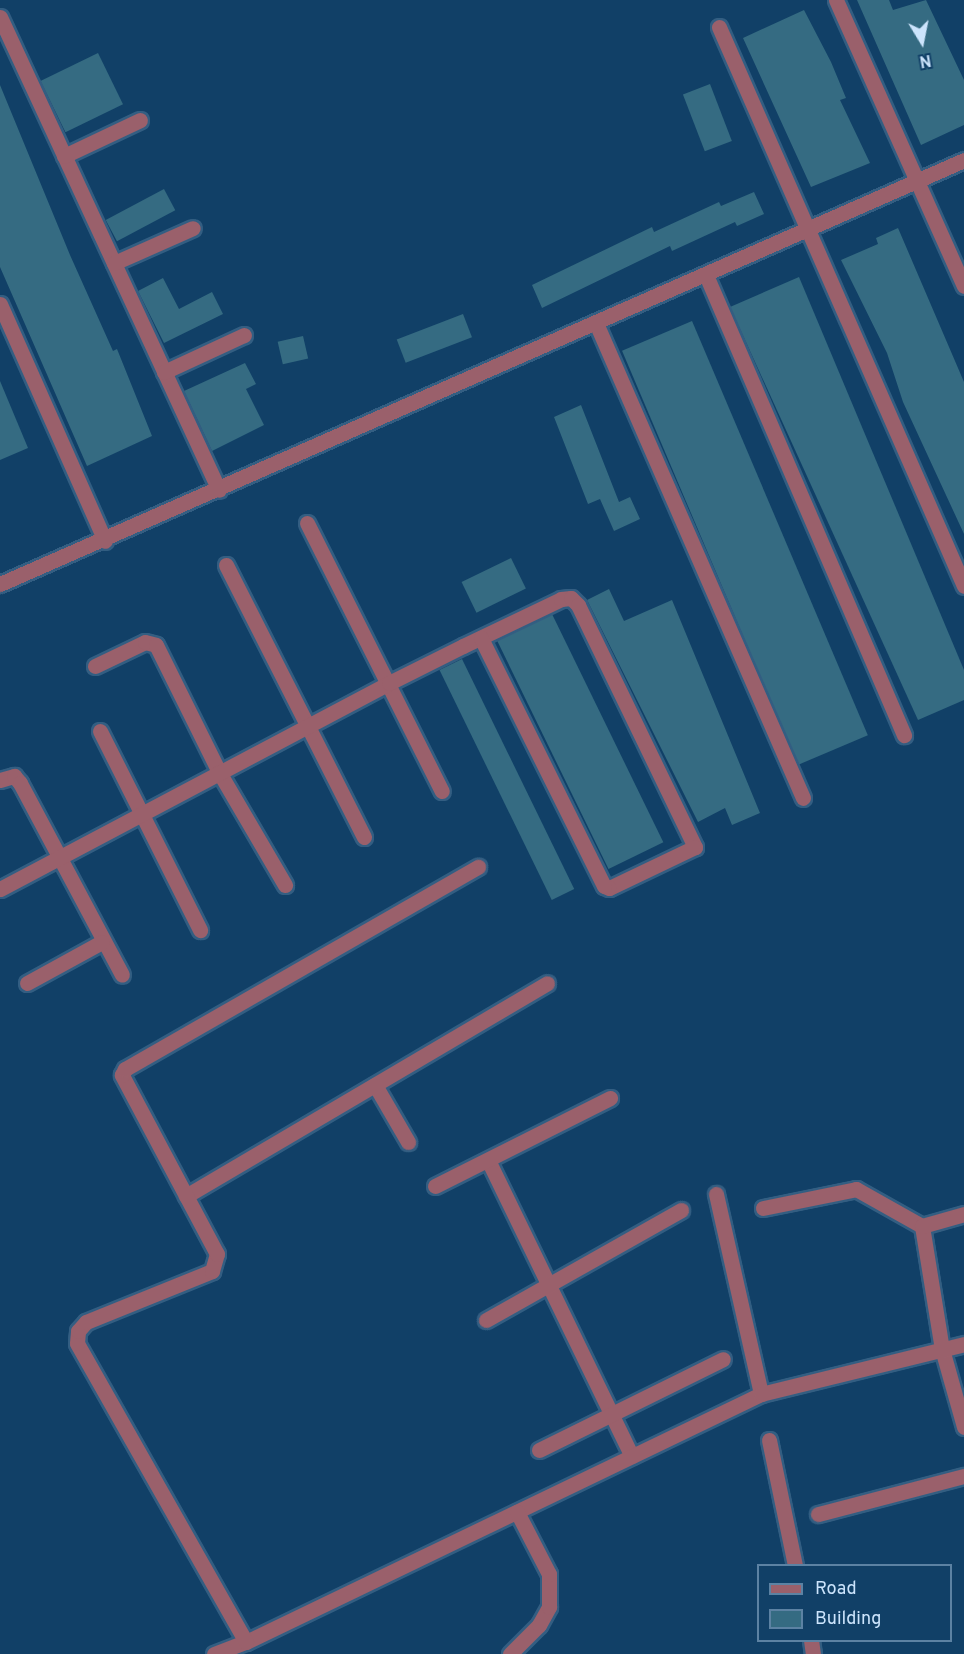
<!DOCTYPE html>
<html>
<head>
<meta charset="utf-8">
<style>
  body { margin:0 }
  #map { position:relative; width:964px; height:1654px; overflow:hidden; background:#114067; font-family:Overpass,sans-serif }
  div>[style] { position:absolute }
  .building>* { inset:0; background:#356b82; transform-origin:0 0 }
  .roads { filter:drop-shadow(2px 0 #335e82) drop-shadow(-2px 0 #335e82) drop-shadow(0 2px #335e82) drop-shadow(0 -2px #335e82) }
  .minor>* { height:15px; margin:-7.5px; padding:0 7.5px; transform-origin:7.5px; border-radius:7.5px; background:#9a606b }
  span { translate:-50% -50%; white-space:nowrap; text-align:center; line-height:1.15; -webkit-text-stroke:6px #114067; paint-order:stroke }
  .legend { position:absolute; left:757px; top:1564px; width:195px; height:78px; box-sizing:border-box; background:#114067; border:2px solid #5c82a3; margin:0; padding:8px 10px; list-style:none; font-size:18px; color:#cce4fc }
  .legend li { display:flex; align-items:center; gap:12px; height:30px }
  .legend b { width:30px; border:2px solid #5c82a3 }
  .north { position:absolute; left:892px; top:12px; width:60px; height:60px; -webkit-text-stroke:4px #114067; paint-order:stroke; rotate:170deg; font-size:16px; font-weight:700; line-height:24px; text-align:center; color:#cce4fc }
  .north::after { content:''; display:block; margin:auto; width:21px; height:27px; background:#cce4fc; clip-path:polygon(50% 0,100% 100%,50% 72%,0 100%) }
</style>
</head>
<body>
<div id="map">
  <div class="building">
    <div style="clip-path:polygon(857px 0,889px 0,893px 10px,926px 0,964px 80px,964px 125px,921px 145px)"></div>
    <div style="clip-path:polygon(804px 10px,831px 62px,846px 98px,840px 100px,870px 163px,811px 187px,743px 38px)"></div>
    <div style="left:98px;top:53px;width:57px;height:64px;rotate:64deg"></div>
    <div style="left:710px;top:84px;width:61px;height:29px;rotate:69deg"></div>
    <div style="clip-path:polygon(0 85px,70px 255px,113px 351px,117px 349px,152px 436px,87px 466px,0 267px)"></div>
    <div style="left:164px;top:189px;width:24px;height:66px;rotate:62deg"></div>
    <div style="clip-path:polygon(754px 192px,764px 214px,737px 226px,735px 222px,672px 251px,670px 246px,542px 308px,532px 285px,652px 227px,654px 232px,719px 202px,721px 206px)"></div>
    <div style="clip-path:polygon(898px 228px,964px 382px,964px 534px,903px 402px,887px 353px,841px 260px,878px 244px,876px 238px)"></div>
    <div style="clip-path:polygon(799px 277px,964px 670px,964px 700px,918px 720px,730px 307px)"></div>
    <div style="clip-path:polygon(163px 278px,179px 309px,212px 292px,223px 314px,164px 343px,138px 291px)"></div>
    <div style="left:463px;top:314px;width:25px;height:71px;rotate:69deg"></div>
    <div style="left:692px;top:321px;width:450px;height:76px;rotate:67deg"></div>
    <div style="left:303px;top:336px;width:23px;height:26px;rotate:77deg"></div>
    <div style="clip-path:polygon(245px 363px,256px 384px,246px 389px,264px 425px,212px 451px,184px 391px)"></div>
    <div style="clip-path:polygon(0 381px,28px 448px,0 460px)"></div>
    <div style="clip-path:polygon(581px 405px,619px 502px,630px 497px,640px 519px,614px 531px,600px 499px,588px 504px,554px 417px)"></div>
    <div style="left:511px;top:558px;width:34px;height:55px;rotate:64deg"></div>
    <div style="clip-path:polygon(609px 589px,624px 621px,672px 600px,760px 813px,732px 825px,725px 808px,698px 822px,587px 600px)"></div>
    <div style="left:552px;top:614px;width:254px;height:61px;rotate:64deg"></div>
    <div style="left:462px;top:659px;width:256px;height:25px;rotate:64deg"></div>
  </div>
  <div class="roads">
    <div class="minor">
      <div style="left:836px;top:0;width:313px;rotate:65.9deg"></div>
      <div style="left:0;top:17px;width:521px;rotate:65.16deg"></div>
      <div style="left:719px;top:27px;width:610px;rotate:66.33deg"></div>
      <div style="left:64px;top:156px;width:84px;rotate:-25.3deg"></div>
      <div style="left:114px;top:263px;width:86px;rotate:-23.9deg"></div>
      <div style="left:706px;top:275px;width:501px;rotate:66.71deg"></div>
      <div style="left:0;top:304px;width:259px;rotate:66.1deg"></div>
      <div style="left:596px;top:323px;width:518px;rotate:66.45deg"></div>
      <div style="left:164px;top:372px;width:88px;rotate:-24.8deg"></div>
      <div style="left:307px;top:523px;width:300px;rotate:63.3deg"></div>
      <div style="left:226px;top:565px;width:305px;rotate:63.1deg"></div>
      <div style="left:0;top:584px;width:1053px;rotate:-23.74deg"></div>
      <div style="left:95px;top:666px;width:55px;rotate:-25.6deg"></div>
      <div style="left:145px;top:642px;width:11px;rotate:15deg"></div>
      <div style="left:156px;top:645px;width:142px;rotate:63.6deg"></div>
      <div style="left:219px;top:772px;width:131px;rotate:59.7deg"></div>
      <div style="left:100px;top:731px;width:223px;rotate:63.3deg"></div>
      <div style="left:0;top:780px;width:15px;rotate:-16deg"></div>
      <div style="left:14px;top:776px;width:9px;rotate:49deg"></div>
      <div style="left:20px;top:783px;width:217px;rotate:62deg"></div>
      <div style="left:0;top:889px;width:440px;rotate:-27.9deg"></div>
      <div style="left:389px;top:683px;width:83px;rotate:-26.6deg"></div>
      <div style="left:463px;top:646px;width:109px;rotate:-25.6deg"></div>
      <div style="left:561px;top:599px;width:10px;rotate:-6deg"></div>
      <div style="left:571px;top:598px;width:10px;rotate:45deg"></div>
      <div style="left:578px;top:605px;width:269px;rotate:64.2deg"></div>
      <div style="left:695px;top:847px;width:95px;rotate:154.5deg"></div>
      <div style="left:609px;top:888px;width:5px;rotate:-158deg"></div>
      <div style="left:604px;top:886px;width:277px;rotate:-116.4deg"></div>
      <div style="left:27px;top:983px;width:85px;rotate:-28.7deg"></div>
      <div style="left:375px;top:1085px;width:66px;rotate:59.9deg"></div>
      <div style="left:488px;top:1160px;width:329px;rotate:64.1deg"></div>
      <div style="left:435px;top:1186px;width:196px;rotate:-26.7deg"></div>
      <div style="left:716px;top:1194px;width:205px;rotate:77.3deg"></div>
      <div style="left:186px;top:1196px;width:419px;rotate:-30.5deg"></div>
      <div style="left:763px;top:1208px;width:95px;rotate:-11.5deg"></div>
      <div style="left:856px;top:1189px;width:76px;rotate:29.3deg"></div>
      <div style="left:922px;top:1226px;width:125px;rotate:80.8deg"></div>
      <div style="left:942px;top:1349px;width:81px;rotate:74.2deg"></div>
      <div style="left:922px;top:1226px;width:44px;rotate:-15.9deg"></div>
      <div style="left:486px;top:1320px;width:224px;rotate:-29.4deg"></div>
      <div style="left:769px;top:1440px;width:129px;rotate:78.3deg"></div>
      <div style="left:539px;top:1450px;width:205px;rotate:-26.3deg"></div>
      <div style="left:818px;top:1514px;width:151px;rotate:-14.6deg"></div>
      <div style="left:811px;top:1640px;width:14px;rotate:82deg"></div>
      <div style="left:246px;top:1642px;width:572px;rotate:-25.71deg"></div>
      <div style="left:761px;top:1394px;width:209px;rotate:-13.8deg"></div>
      <div style="left:214px;top:1654px;width:34px;rotate:-21deg"></div>
      <div style="left:246px;top:1642px;width:343px;rotate:-119.5deg"></div>
      <div style="left:77px;top:1343px;width:12px;rotate:-85deg"></div>
      <div style="left:78px;top:1331px;width:12px;rotate:-48deg"></div>
      <div style="left:86px;top:1322px;width:136px;rotate:-22deg"></div>
      <div style="left:212px;top:1271px;width:18px;rotate:-74deg"></div>
      <div style="left:217px;top:1254px;width:203px;rotate:-118deg"></div>
      <div style="left:122px;top:1075px;width:7px;rotate:-63deg"></div>
      <div style="left:125px;top:1069px;width:407px;rotate:-29.8deg"></div>
      <div style="left:510px;top:1654px;width:41px;rotate:-45deg"></div>
      <div style="left:539px;top:1625px;width:21px;rotate:-61deg"></div>
      <div style="left:549px;top:1607px;width:33px;rotate:-90deg"></div>
      <div style="left:549px;top:1574px;width:70px;rotate:-117.3deg"></div>
    </div>
  </div>
  <ul class="legend">
  <li><b style="height:8px;background:#9a606b"></b>Road</li>
  <li><b style="height:16px;background:#356b82"></b>Building</li>
  </ul>
  <div class="north">N</div>
</div>
</body>
</html>
